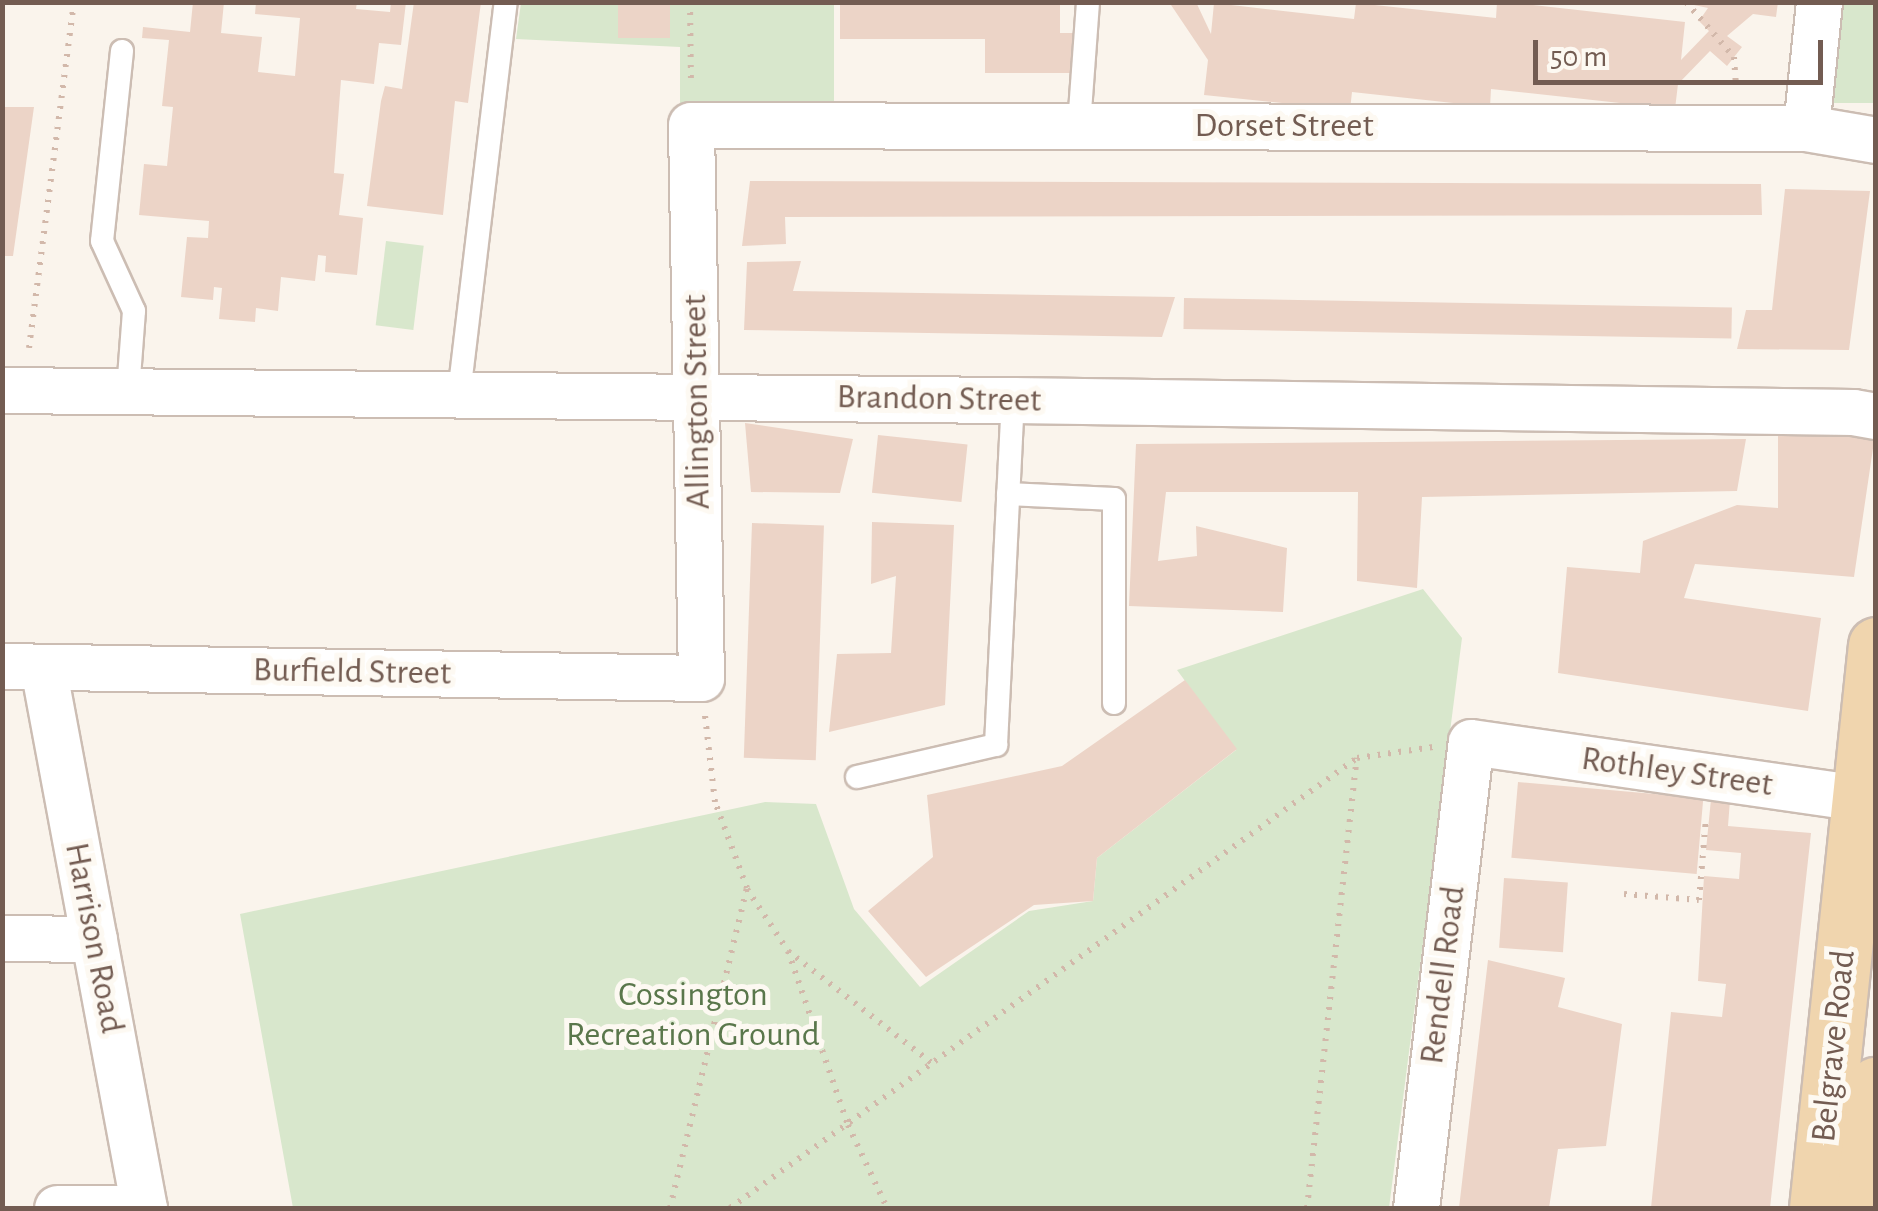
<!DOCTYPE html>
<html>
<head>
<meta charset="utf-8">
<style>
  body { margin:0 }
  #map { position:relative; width:1878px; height:1211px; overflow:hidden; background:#faf4ec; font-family:"Alegreya Sans",sans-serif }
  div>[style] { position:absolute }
  .green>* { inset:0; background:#d8e7cc; transform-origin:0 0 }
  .building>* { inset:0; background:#ecd4c7; transform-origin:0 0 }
  .path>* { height:6px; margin-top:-3px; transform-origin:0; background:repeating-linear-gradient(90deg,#d2b8aa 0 2.5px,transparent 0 10.5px) }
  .roads { filter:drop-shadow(2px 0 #ccbdb3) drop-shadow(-2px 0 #ccbdb3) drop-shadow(0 2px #ccbdb3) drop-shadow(0 -2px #ccbdb3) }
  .lane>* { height:22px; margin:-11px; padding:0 11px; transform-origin:11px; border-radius:11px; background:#fff }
  .street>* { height:45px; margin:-22.5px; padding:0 22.5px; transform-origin:22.5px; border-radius:22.5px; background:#fff }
  .primary>* { height:55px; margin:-27.5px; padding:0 27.5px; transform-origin:27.5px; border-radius:27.5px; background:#f0d5ae }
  span { translate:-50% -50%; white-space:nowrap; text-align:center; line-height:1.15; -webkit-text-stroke:10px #fdf9f2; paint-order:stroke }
  .street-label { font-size:35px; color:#735c52 }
  .park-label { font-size:35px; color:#5a774b }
  .frame { position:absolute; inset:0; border:5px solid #735c52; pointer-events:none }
  .scale { position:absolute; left:1533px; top:40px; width:290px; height:45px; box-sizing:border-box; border:5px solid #735c52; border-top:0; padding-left:12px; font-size:30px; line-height:35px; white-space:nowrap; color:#735c52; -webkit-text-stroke:8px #fdf9f2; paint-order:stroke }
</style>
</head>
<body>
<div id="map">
  <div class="green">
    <div style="clip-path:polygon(521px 3px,834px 3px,834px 105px,705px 101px,680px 104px,680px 47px,516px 39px)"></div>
    <div style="clip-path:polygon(1835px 3px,1875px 3px,1875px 103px,1825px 103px)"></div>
    <div style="left:386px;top:241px;width:38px;height:85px;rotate:7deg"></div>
    <div style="clip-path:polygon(1423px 589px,1462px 638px,1389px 1208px,293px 1208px,240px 914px,765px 802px,816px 804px,854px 909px,920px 987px,1029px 911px,1093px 901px,1097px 858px,1236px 750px,1177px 670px)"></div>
  </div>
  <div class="building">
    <div style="clip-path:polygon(193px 2px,224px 2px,221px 33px,262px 37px,258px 72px,295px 76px,300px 18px,255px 14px,256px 2px,357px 2px,356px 9px,390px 12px,391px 2px,406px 2px,401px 45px,379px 43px,374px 84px,341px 80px,334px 173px,344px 174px,339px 215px,363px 218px,357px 275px,325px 272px,326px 256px,318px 255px,315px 281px,281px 277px,278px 311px,256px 308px,255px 322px,219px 319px,222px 288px,214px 287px,213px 300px,181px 297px,187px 237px,208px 238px,209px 221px,139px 215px,144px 164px,167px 166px,173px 107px,162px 106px,169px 40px,142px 38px,143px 27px,190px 32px)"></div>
    <div style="clip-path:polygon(414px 2px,481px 2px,468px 103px,455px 101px,443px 215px,367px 206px,381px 101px,385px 86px,402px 89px)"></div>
    <div style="left:618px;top:2px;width:52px;height:36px"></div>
    <div style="clip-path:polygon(840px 2px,1060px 2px,1060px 33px,1073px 33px,1073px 73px,985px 73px,985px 39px,840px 39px)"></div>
    <div style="clip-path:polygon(1169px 2px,1196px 2px,1211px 34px,1214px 3px,1354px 19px,1356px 3px,1496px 18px,1497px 2px,1507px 2px,1685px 22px,1681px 60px,1709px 31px,1699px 21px,1708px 8px,1680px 2px,1778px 2px,1776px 17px,1753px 14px,1727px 36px,1742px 47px,1727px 66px,1710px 51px,1678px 84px,1675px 109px,1491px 89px,1490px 107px,1352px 92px,1350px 110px,1204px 95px,1208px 60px)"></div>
    <div style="clip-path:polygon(2px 107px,34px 107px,13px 256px,2px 256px)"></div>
    <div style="clip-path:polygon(750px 181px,1761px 184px,1762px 215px,785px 217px,786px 244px,742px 246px)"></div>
    <div style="clip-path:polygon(1785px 189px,1870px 191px,1849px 350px,1737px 349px,1746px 310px,1772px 310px)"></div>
    <div style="clip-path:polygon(801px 261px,793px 291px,1175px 297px,1162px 337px,744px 330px,747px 262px)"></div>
    <div style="left:1184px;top:298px;width:548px;height:31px;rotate:1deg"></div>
    <div style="clip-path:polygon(1778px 417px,1876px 428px,1854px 577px,1695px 564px,1684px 598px,1821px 618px,1808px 711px,1558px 673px,1567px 567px,1640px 573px,1643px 541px,1737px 505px,1778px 508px)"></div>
    <div style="clip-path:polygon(745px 423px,853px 439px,840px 493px,751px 492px)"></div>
    <div style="left:878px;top:435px;width:90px;height:58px;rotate:6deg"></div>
    <div style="clip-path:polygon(1746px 439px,1737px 491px,1422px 497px,1417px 588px,1357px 581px,1358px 492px,1166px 492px,1158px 561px,1197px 556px,1196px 526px,1287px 548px,1283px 612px,1129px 606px,1136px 444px)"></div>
    <div style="clip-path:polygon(872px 522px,954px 525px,945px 705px,829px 732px,837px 654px,891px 653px,896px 576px,871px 584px)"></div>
    <div style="left:752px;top:523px;width:72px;height:235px;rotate:2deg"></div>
    <div style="clip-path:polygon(1185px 680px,1237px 749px,1097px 858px,1093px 901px,1034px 905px,926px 977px,868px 911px,933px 857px,927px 795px,1062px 766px)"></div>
    <div style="left:1518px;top:782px;width:186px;height:76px;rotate:5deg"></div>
    <div style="clip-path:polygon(1711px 799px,1730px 800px,1728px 826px,1811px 833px,1770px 1208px,1651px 1208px,1671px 1012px,1722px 1017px,1726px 984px,1698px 981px,1704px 876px,1739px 879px,1741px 853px,1706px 850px)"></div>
    <div style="left:1504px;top:878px;width:64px;height:70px;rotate:4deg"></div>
    <div style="clip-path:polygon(1488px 960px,1565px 978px,1558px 1007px,1622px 1024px,1606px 1146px,1558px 1149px,1549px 1208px,1459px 1208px)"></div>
  </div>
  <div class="path">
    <div style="left:690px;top:2px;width:84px;rotate:89.3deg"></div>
    <div style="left:1686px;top:2px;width:73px;rotate:48.9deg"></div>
    <div style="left:1734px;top:57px;width:30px;rotate:86deg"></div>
    <div style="left:29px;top:348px;width:349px;rotate:-82.6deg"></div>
    <div style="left:747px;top:889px;width:74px;rotate:56.5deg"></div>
    <div style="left:788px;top:951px;width:184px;rotate:37.9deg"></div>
    <div style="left:1624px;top:894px;width:75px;rotate:4.6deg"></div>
    <div style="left:1699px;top:900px;width:82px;rotate:-85.1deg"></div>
    <div style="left:788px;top:951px;width:184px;rotate:71deg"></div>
    <div style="left:848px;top:1125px;width:92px;rotate:64.8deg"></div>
    <div style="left:670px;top:1208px;width:329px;rotate:-76.5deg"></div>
    <div style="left:747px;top:888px;width:92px;rotate:-110.4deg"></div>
    <div style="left:715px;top:802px;width:88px;rotate:-96.6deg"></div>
    <div style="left:730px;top:1208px;width:772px;rotate:-35.67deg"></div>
    <div style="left:1357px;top:758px;width:77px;rotate:-8.2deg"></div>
    <div style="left:1307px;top:1208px;width:453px;rotate:-83.7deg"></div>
  </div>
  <div class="roads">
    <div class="lane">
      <div style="left:122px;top:51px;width:191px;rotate:96deg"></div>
      <div style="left:102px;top:241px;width:77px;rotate:65.4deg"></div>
      <div style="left:134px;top:311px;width:80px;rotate:94.3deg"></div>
      <div style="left:1079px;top:125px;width:123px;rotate:-85.8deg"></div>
      <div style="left:459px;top:394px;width:395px;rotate:-83.2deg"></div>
      <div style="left:1008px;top:494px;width:106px;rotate:2.7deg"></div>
      <div style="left:1114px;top:499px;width:204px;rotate:90deg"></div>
      <div style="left:857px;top:777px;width:143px;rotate:-13deg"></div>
      <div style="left:996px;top:745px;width:345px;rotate:-87.2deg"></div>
    </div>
    <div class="street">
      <div style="left:1806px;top:128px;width:127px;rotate:-84.1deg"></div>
      <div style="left:2px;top:390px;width:1011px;rotate:0.57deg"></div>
      <div style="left:1013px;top:400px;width:840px;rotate:0.82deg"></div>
      <div style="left:1853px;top:412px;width:23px;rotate:10deg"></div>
      <div style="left:2px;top:666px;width:699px;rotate:0.98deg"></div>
      <div style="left:701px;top:678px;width:553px;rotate:-91.04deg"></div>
      <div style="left:691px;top:125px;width:1115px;rotate:0.15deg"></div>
      <div style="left:1806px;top:128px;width:71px;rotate:9.7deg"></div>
      <div style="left:43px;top:667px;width:550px;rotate:79.43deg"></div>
      <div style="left:2px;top:938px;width:92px;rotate:0.6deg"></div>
      <div style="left:57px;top:1208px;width:87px"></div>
      <div style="left:1416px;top:1208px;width:469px;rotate:-83.3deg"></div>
      <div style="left:1471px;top:742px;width:391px;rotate:8.2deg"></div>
      <div style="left:1858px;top:798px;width:25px;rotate:45deg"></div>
    </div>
    <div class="primary">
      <div style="left:1817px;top:1208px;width:566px;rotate:-84.02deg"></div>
      <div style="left:1863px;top:1208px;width:124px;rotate:-84deg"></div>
    </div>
  </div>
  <div class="street-label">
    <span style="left:1284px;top:126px">Dorset Street</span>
    <span style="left:939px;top:399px;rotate:1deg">Brandon Street</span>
    <span style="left:697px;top:402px;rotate:-91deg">Allington Street</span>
    <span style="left:352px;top:672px;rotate:1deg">Burfield Street</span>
    <span style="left:1677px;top:772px;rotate:8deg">Rothley Street</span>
    <span style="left:94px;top:938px;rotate:79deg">Harrison Road</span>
    <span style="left:1443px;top:975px;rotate:-83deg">Rendell Road</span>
    <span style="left:1834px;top:1046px;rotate:-84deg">Belgrave Road</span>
  </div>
  <div class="park-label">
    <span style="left:693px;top:1015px">Cossington<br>Recreation Ground</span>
  </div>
  <div class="frame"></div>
  <div class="scale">50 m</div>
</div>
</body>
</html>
